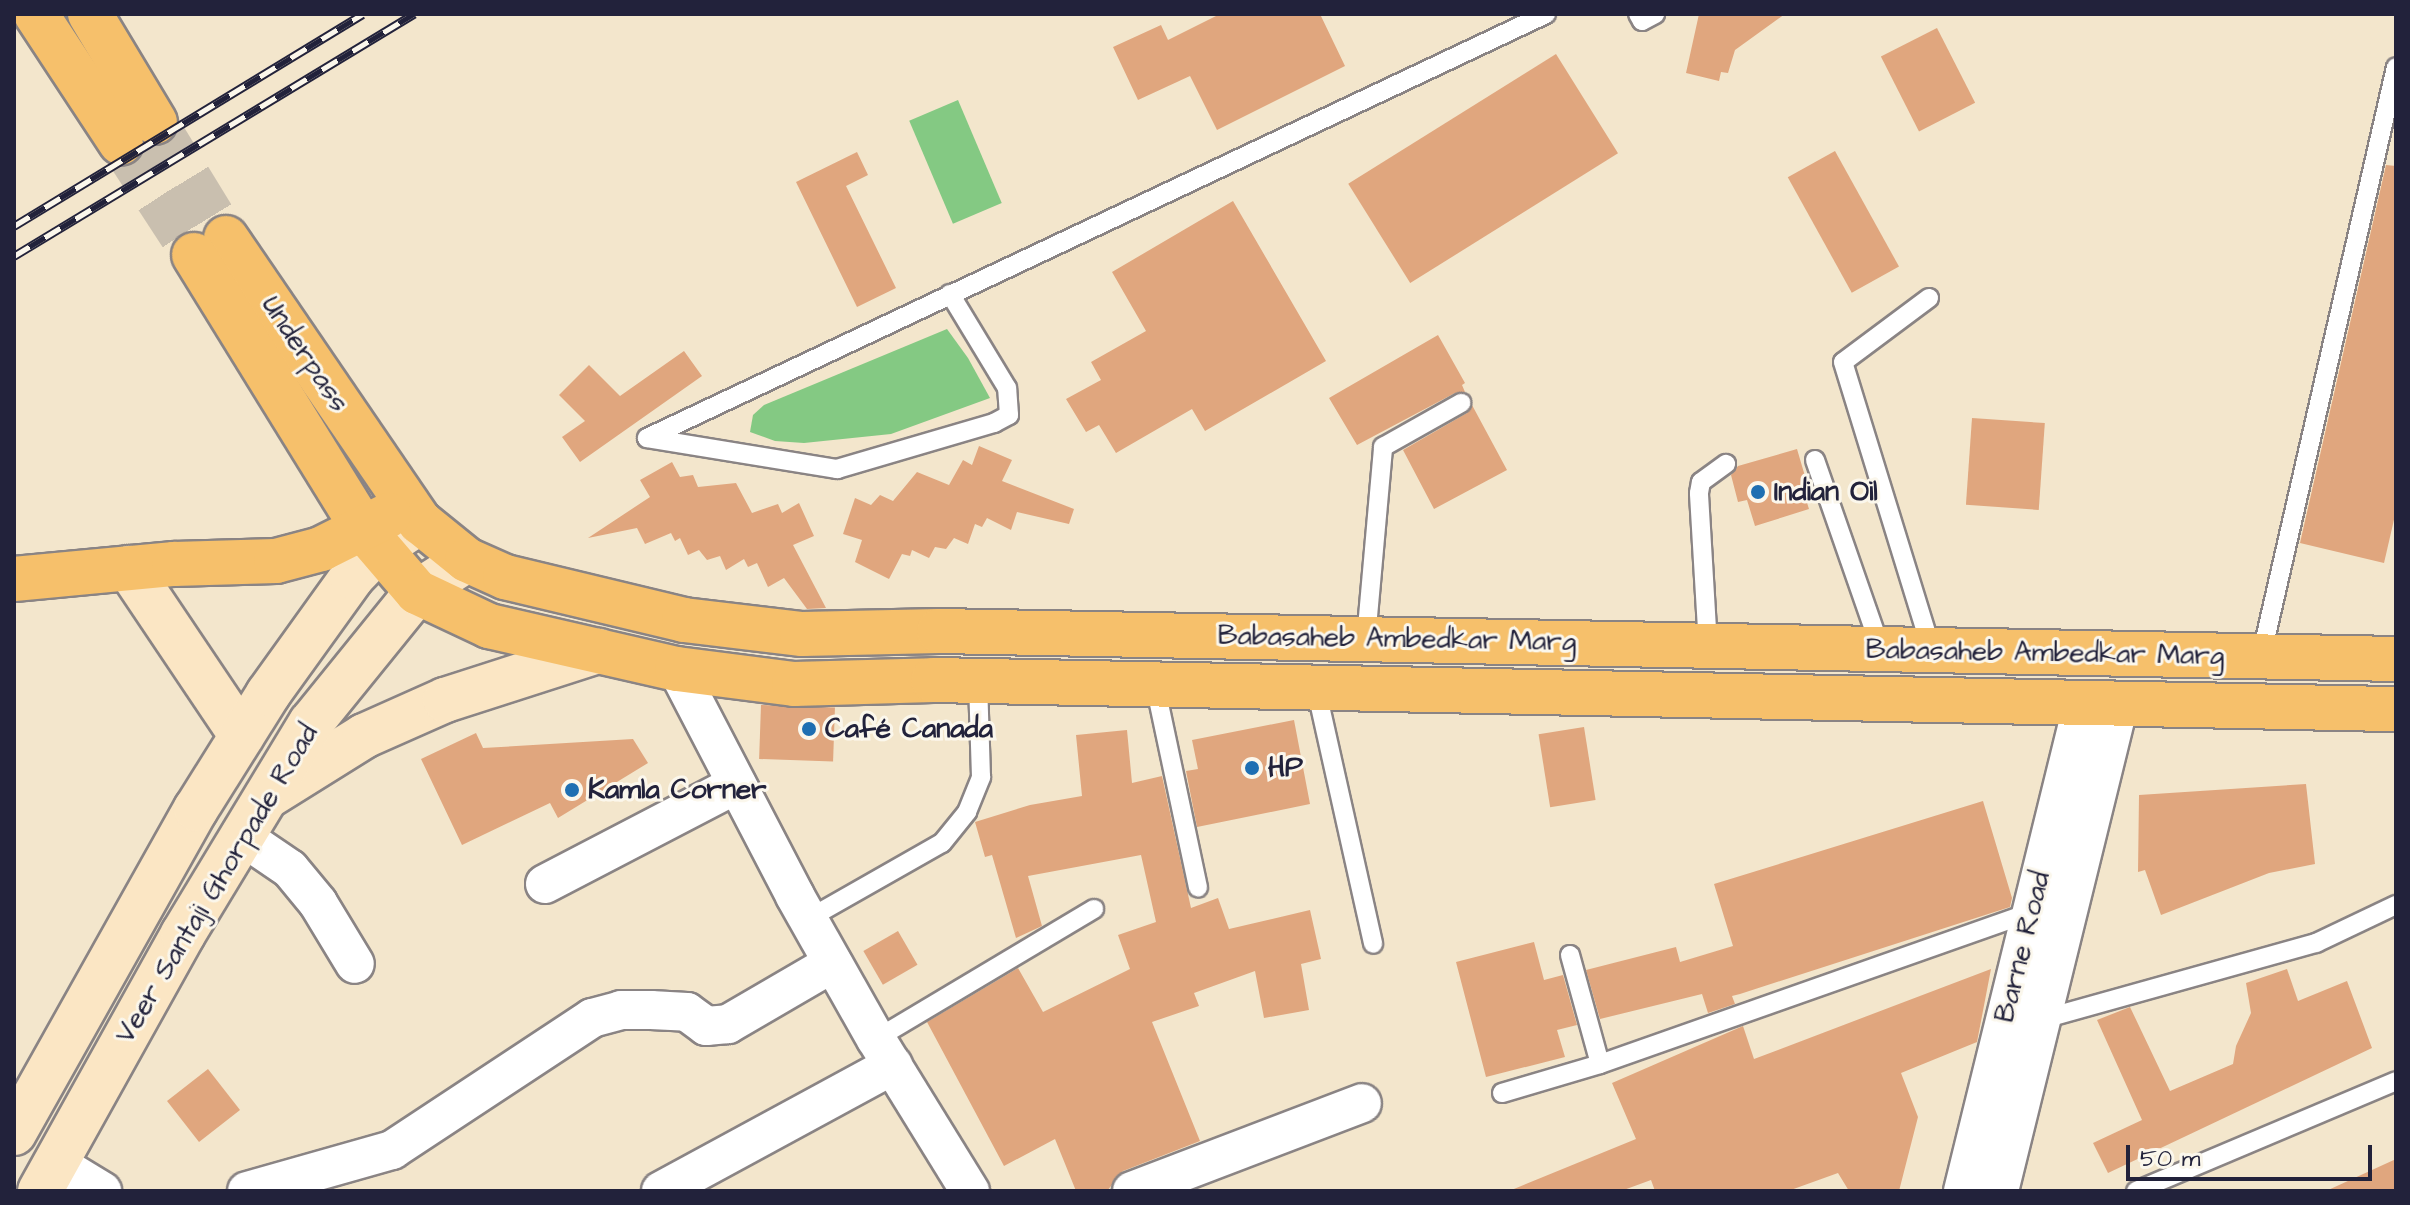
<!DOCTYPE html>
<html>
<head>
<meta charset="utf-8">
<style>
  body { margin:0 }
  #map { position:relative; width:2410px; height:1205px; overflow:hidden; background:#f3e6cc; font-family:"Architects Daughter",sans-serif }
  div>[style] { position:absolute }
  .green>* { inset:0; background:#84c983; transform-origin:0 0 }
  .building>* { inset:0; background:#e0a67e; transform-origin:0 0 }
  .primary-tunnel>* { height:44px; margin-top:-22px; transform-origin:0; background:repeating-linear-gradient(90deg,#c9bfaf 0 44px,transparent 0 66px) }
  .roads { filter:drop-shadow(2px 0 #8a8484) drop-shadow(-2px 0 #8a8484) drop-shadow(0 2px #8a8484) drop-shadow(0 -2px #8a8484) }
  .lane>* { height:18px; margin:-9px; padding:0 9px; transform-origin:9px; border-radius:9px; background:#fff }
  .street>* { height:38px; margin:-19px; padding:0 19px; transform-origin:19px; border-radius:19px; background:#fff }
  .secondary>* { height:44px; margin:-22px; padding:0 22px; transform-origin:22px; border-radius:22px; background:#fbe6c4 }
  .primary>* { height:44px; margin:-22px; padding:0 22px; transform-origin:22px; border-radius:22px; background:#f6c06b }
  .rail>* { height:9px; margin-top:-4.5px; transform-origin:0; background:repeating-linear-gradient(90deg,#fbf7ec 0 18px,#22223b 0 36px); box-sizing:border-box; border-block:2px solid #22223b }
  .dots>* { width:22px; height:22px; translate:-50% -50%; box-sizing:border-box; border:4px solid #fbf7ec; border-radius:50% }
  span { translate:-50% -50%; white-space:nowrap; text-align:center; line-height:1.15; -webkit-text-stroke:6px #fbf7ec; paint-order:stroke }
  .street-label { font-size:28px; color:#22223b }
  .poi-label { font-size:28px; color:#22223b; font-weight:700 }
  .left { translate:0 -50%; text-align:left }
  .frame { position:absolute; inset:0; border:16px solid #22223b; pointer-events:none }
  .scale { position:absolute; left:2126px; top:1145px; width:246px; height:36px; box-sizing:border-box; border:4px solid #22223b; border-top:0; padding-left:10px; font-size:24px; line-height:28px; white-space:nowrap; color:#22223b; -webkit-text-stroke:6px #fbf7ec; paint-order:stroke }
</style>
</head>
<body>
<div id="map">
  <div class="green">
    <div style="left:958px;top:100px;width:112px;height:53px;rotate:67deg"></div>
    <div style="clip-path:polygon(947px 329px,968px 358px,990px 398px,891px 434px,804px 443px,775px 441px,750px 432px,753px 415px,764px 405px)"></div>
  </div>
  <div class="building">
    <div style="clip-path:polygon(1220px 14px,1320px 14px,1345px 66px,1217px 130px,1190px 76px,1138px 100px,1113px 47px,1161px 25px,1168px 40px)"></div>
    <div style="clip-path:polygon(1699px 14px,1785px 14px,1735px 50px,1728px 73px,1721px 72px,1719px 81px,1686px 73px)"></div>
    <div style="left:1937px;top:28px;width:84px;height:63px;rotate:63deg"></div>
    <div style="left:1556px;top:54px;width:117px;height:245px;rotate:58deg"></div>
    <div style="left:1835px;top:151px;width:132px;height:54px;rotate:61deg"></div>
    <div style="clip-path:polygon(857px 152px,868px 175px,846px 186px,896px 288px,857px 307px,796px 182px)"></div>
    <div style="clip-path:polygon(2386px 165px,2396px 166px,2396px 511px,2384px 563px,2300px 543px)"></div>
    <div style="clip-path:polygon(1233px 201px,1326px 361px,1205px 431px,1192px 409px,1116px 453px,1099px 425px,1086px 432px,1066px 399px,1101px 380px,1091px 362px,1146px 331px,1112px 272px)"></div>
    <div style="clip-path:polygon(1438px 335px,1465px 383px,1462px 385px,1465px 392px,1455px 393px,1357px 445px,1329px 398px)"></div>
    <div style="clip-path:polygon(684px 351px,702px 376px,580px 462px,562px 437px,585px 421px,559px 395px,589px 365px,620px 396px)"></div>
    <div style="clip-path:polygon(1472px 405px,1507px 470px,1434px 509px,1403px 450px,1467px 413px)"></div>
    <div style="left:1972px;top:418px;width:73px;height:87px;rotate:4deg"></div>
    <div style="clip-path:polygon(979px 446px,1012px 460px,1002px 481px,1074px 509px,1069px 524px,1017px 512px,1011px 530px,987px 518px,982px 527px,975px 524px,968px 544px,954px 538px,946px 549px,935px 547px,929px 558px,912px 550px,910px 556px,902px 554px,889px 579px,855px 562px,862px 540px,843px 534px,855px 498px,871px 505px,880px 495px,893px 501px,917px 472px,949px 485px,963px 460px,972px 465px)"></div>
    <div style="clip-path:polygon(1797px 449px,1807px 483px,1801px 484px,1809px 509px,1755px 526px,1747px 500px,1738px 502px,1731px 475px,1738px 466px)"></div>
    <div style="clip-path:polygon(672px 462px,680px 477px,693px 475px,698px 487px,736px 483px,752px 513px,778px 504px,782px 513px,799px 503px,814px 536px,793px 545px,826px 608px,807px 609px,784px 578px,768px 587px,757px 563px,748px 567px,744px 559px,726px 570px,720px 556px,707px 560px,699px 550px,688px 555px,680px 538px,675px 541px,671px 533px,645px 544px,637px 528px,588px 538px,650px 497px,640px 480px)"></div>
    <div style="left:761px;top:705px;width:74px;height:54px;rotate:2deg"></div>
    <div style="clip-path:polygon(1294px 720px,1310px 804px,1197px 827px,1186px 771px,1198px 769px,1192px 740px)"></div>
    <div style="left:1584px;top:727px;width:74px;height:46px;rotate:81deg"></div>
    <div style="clip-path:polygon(1127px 730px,1132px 783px,1162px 776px,1191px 908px,1218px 898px,1229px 929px,1310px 910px,1321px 959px,1301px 964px,1309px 1010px,1264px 1018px,1255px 971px,1194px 993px,1199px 1006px,1152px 1022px,1200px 1141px,1123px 1171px,1107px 1191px,1076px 1191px,1055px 1139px,1004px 1166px,927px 1022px,1018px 968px,1043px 1012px,1130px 969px,1118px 935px,1156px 922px,1141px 855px,1028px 876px,1042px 926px,1016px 938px,992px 855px,985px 857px,975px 822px,1030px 805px,1082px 796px,1076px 735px)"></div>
    <div style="clip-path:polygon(476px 733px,483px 748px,633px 739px,648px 763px,558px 818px,550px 803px,462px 845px,421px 759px)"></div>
    <div style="clip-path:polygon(2306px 784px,2315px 864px,2269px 873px,2161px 915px,2145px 870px,2138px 872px,2139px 795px)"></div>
    <div style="clip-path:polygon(1983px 801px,2012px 898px,2010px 907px,1740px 994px,1732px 996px,1735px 1004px,1708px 1013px,1702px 994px,1600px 1019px,1586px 970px,1676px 947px,1680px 962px,1733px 946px,1714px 884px)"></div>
    <div style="left:898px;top:931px;width:39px;height:40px;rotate:60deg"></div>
    <div style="clip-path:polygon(1534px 942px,1544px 980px,1563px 975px,1577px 1025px,1557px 1030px,1565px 1057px,1486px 1077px,1456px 962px)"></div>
    <div style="clip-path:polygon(1991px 969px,1977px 1042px,1901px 1073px,1918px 1117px,1899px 1191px,1849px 1191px,1838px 1173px,1788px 1191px,1655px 1191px,1651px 1180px,1621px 1191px,1509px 1191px,1636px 1139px,1612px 1083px,1743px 1026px,1754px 1059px)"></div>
    <div style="clip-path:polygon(2287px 969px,2298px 1001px,2347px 981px,2372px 1048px,2108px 1173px,2093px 1143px,2142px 1120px,2097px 1020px,2130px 1007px,2170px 1091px,2233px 1064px,2236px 1046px,2251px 1013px,2246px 983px)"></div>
    <div style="left:208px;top:1069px;width:52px;height:52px;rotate:52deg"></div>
    <div style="clip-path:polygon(2396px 1159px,2396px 1191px,2326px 1191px)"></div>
  </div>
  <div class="primary-tunnel">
    <div style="left:155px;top:122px;width:136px;rotate:58.5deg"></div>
    <div style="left:121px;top:143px;width:134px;rotate:56.9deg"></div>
  </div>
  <div class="roads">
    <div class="lane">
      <div style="left:1638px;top:14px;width:8px;rotate:60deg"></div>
      <div style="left:1642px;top:21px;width:15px;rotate:-28deg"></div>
      <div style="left:1929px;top:298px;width:107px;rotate:143.3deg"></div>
      <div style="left:1843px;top:362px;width:302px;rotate:72.9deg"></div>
      <div style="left:647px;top:438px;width:994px;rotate:-25.25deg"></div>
      <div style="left:647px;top:438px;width:193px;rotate:9.3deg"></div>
      <div style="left:837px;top:469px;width:164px;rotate:-16.3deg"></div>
      <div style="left:994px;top:423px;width:17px;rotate:-28deg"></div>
      <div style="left:1009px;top:415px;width:27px;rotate:-94deg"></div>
      <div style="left:1007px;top:388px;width:110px;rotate:-121.2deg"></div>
      <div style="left:1815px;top:460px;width:200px;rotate:70.8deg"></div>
      <div style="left:1366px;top:639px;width:193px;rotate:-84.9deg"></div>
      <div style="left:1383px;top:447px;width:90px;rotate:-29.4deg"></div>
      <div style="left:1708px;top:646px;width:153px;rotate:-93.4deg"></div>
      <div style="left:1699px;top:493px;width:11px;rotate:-80deg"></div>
      <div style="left:1701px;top:482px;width:31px;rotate:-36deg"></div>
      <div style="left:2261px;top:657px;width:605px;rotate:-77.11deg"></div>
      <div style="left:1155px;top:685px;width:207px;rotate:78deg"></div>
      <div style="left:1316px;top:688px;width:262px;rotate:77.4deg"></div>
      <div style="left:808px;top:919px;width:154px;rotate:-29.6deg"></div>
      <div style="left:942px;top:843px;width:40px;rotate:-51deg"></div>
      <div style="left:967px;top:812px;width:38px;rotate:-68deg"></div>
      <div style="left:981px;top:777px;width:96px;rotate:-91.8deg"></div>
      <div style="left:1570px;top:955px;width:113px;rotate:74.6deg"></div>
      <div style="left:2040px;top:1020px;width:287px;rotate:-15.6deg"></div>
      <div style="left:2316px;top:943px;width:89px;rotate:-25.4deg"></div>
      <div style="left:876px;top:1039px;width:254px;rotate:-30.8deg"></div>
      <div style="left:1502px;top:1093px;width:102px;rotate:-16.5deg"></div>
      <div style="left:1600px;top:1064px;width:458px;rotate:-19.4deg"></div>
      <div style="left:2136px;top:1191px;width:282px;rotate:-22.9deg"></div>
    </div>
    <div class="street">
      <div style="left:677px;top:669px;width:256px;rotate:62.5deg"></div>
      <div style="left:795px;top:896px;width:164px;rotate:60.5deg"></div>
      <div style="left:876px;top:1039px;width:179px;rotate:58.3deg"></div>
      <div style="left:240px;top:835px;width:60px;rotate:34.2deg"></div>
      <div style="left:290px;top:869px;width:44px;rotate:50.5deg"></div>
      <div style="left:318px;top:903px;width:71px;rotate:58.8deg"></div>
      <div style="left:545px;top:884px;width:216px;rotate:-27.5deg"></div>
      <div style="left:56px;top:1163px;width:54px;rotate:31.3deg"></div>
      <div style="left:247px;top:1191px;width:151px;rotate:-15.8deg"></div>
      <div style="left:392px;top:1150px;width:240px;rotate:-33.4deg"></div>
      <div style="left:592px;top:1018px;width:30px;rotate:-15deg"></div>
      <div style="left:621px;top:1010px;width:30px"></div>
      <div style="left:651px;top:1010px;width:36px;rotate:3deg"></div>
      <div style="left:687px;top:1012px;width:24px;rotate:36deg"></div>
      <div style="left:706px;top:1026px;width:22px;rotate:-5deg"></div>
      <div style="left:728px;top:1024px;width:121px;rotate:-30.2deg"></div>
      <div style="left:661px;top:1191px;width:264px;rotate:-28.5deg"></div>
      <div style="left:1132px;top:1191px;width:246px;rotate:-20.9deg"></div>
      <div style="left:1963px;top:1191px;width:503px;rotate:-76.18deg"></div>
      <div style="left:1999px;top:1191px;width:502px;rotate:-76.16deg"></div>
    </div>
    <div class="secondary">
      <div style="left:129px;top:568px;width:202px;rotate:56.1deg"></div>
      <div style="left:271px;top:794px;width:110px;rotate:-31.9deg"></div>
      <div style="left:364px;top:736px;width:89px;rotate:-24deg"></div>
      <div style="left:445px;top:700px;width:161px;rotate:-17.8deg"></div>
      <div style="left:14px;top:1133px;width:372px;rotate:-60.7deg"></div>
      <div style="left:196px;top:809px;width:136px;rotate:-57.9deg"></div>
      <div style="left:268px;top:694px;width:144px;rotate:-54.3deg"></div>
      <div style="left:352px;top:577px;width:39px;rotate:-46deg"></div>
      <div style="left:379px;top:549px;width:49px;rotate:-33.4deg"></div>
      <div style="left:40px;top:1191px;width:294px;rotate:-60.9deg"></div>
      <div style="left:183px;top:934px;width:247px;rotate:-58.8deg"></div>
      <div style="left:311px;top:723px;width:169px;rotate:-51deg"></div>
      <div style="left:417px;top:592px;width:59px;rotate:-32.6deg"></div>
    </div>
    <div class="primary">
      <div style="left:36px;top:14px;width:154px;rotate:56.6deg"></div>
      <div style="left:90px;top:14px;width:126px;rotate:59deg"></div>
      <div style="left:226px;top:238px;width:344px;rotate:55.7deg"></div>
      <div style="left:420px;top:522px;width:60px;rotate:39deg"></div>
      <div style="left:467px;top:560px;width:42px;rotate:24.1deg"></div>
      <div style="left:505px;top:577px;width:184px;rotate:13.5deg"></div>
      <div style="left:684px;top:620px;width:119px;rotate:6.8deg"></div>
      <div style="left:802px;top:634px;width:137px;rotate:-1.3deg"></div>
      <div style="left:939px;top:631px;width:1457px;rotate:1.1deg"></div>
      <div style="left:194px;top:255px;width:322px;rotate:58.3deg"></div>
      <div style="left:363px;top:529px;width:83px;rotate:49.4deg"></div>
      <div style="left:417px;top:592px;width:80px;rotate:25.3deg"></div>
      <div style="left:489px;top:626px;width:193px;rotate:12.9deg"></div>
      <div style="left:677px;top:669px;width:118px;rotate:7.3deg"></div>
      <div style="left:794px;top:684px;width:139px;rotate:-1.6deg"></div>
      <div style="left:933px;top:680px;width:1463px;rotate:1.14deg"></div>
      <div style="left:14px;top:579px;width:161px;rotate:-5.4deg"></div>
      <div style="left:174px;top:564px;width:102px;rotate:-1.7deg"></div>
      <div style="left:276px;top:561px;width:47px;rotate:-14.9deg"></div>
      <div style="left:321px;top:549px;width:76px;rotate:-26.6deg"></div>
    </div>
  </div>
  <div class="rail">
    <div style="left:14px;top:226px;width:408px;rotate:-31.3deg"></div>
    <div style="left:14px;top:256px;width:468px;rotate:-31.2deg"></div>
  </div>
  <div class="dots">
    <div style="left:1758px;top:492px;background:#1f6fb2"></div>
    <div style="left:809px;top:729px;background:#1f6fb2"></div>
    <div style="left:1252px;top:768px;background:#1f6fb2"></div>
    <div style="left:572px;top:790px;background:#1f6fb2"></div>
  </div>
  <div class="street-label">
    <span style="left:305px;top:354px;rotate:56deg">Underpass</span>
    <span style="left:1397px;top:639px;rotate:1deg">Babasaheb Ambedkar Marg</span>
    <span style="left:2045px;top:653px;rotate:1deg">Babasaheb Ambedkar Marg</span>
    <span style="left:217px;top:884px;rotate:-59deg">Veer Santaji Ghorpade Road</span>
    <span style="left:2023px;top:947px;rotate:-76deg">Barne Road</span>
  </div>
  <div class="poi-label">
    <span class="left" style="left:1774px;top:492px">Indian Oil</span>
    <span class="left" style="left:825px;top:729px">Café Canada</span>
    <span class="left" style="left:1268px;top:768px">HP</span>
    <span class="left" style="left:588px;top:790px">Kamla Corner</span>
  </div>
  <div class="frame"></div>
  <div class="scale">50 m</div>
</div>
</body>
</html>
